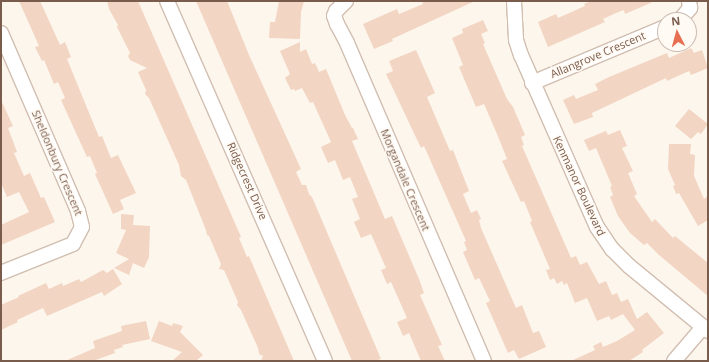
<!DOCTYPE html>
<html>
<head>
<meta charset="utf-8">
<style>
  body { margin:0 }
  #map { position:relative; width:709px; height:362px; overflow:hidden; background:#fdf6ec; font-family:"Open Sans",sans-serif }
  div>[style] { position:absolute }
  .building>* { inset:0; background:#f3d5c3 }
  .roads { filter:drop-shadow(1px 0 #d1beb0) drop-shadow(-1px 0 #d1beb0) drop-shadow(0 1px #d1beb0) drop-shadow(0 -1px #d1beb0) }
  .minor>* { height:14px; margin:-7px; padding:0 7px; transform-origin:7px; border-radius:7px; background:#fff }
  span { translate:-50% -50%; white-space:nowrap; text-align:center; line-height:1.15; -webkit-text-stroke:3.5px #fffaf3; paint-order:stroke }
  .street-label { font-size:11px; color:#7a5c4d }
  .frame { position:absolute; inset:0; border:2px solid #7a5c4d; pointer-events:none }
  .north { position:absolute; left:657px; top:12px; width:40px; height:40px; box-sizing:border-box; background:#fffaf3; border:1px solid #cabbb1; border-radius:50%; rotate:354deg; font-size:11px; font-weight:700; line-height:16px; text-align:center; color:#7a5c4d }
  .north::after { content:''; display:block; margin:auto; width:14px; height:18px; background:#e76f51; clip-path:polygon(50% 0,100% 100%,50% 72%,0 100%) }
</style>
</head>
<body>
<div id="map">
  <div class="building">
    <div style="clip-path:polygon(19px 1px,40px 1px,60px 45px,65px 42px,71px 57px,67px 59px,99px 137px,102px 136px,111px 158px,118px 155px,136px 193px,120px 200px,124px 209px,113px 214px,95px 174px,97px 173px,90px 156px,87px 157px,61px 100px,65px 98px,58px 82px,54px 84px,44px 60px,42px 61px,35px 47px,39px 46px)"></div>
    <div style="clip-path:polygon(107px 1px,138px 1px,241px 237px,239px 238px,247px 257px,249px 256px,294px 361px,261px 361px,263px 356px,259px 354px,258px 348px,241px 310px,237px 305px,238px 302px,224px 270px,219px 269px,221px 264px,209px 236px,207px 235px,206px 230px,186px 180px,181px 176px,179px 165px,149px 98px,145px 94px,146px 90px,138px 72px,147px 68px,130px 60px,128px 56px,130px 53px,117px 27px,118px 25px,109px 9px)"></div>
    <div style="clip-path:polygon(196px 1px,227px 1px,249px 55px,301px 169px,296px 172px,302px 185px,306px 185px,309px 194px,312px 197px,381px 359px,375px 361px,352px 361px)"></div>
    <div style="clip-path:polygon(279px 1px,304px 1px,301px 12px,300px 39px,269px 38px,270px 22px,275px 22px)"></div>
    <div style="clip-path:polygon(422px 1px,475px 1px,392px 39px,393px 41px,374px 49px,363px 24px,397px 9px,399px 14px,423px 4px)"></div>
    <div style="clip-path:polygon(591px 1px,655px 1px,625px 14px,624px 10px,616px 13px,603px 19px,605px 22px,548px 47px,538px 22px,556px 14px,558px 18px,585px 6px,584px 4px)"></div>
    <div style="clip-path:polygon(483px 20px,488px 31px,481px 34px,485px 43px,483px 44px,507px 99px,513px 107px,525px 135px,521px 137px,524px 145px,522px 146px,571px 258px,576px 256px,580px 265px,587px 262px,599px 284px,606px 281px,612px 295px,617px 293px,621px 302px,628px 299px,637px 319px,647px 312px,664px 333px,642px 350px,643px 352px,629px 361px,571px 361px,595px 350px,593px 346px,601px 342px,603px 347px,617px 341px,635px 330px,623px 314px,611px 320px,609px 316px,597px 321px,587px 298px,575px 303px,567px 283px,564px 285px,562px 281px,557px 284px,554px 278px,550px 280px,546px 270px,550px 269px,530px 222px,532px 221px,524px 201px,521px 202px,502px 161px,507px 159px,497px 134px,484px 104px,476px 107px,459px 67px,463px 65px,452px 38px,463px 33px,462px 29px)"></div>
    <div style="clip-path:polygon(300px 42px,300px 52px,306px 49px,312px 64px,315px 63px,319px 72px,326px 69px,345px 115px,352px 128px,353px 128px,358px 139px,352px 141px,385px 219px,392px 216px,419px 279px,424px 293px,420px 295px,442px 345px,438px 346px,445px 361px,421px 361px,409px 333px,403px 336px,397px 322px,407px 318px,391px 282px,387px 284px,381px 270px,386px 268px,371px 234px,361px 238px,354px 222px,360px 219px,352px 199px,358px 197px,350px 177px,343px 180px,335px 160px,328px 163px,321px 147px,331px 142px,313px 102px,310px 103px,302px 88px,295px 91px,294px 89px,291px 90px,285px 78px,290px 74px,280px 51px)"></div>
    <div style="clip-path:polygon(691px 48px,694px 53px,702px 50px,708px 68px,691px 75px,689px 71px,667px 81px,666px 78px,592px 113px,593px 117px,574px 124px,563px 100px,574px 95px,576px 99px,598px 90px,595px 84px,609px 77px,667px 53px,669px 58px)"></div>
    <div style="clip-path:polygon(416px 50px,435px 93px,427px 97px,450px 151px,453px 150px,469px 191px,463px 194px,471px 213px,477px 210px,481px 219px,479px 220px,481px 228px,516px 308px,522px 305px,533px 333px,539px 331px,546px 347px,519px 359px,514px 350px,508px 353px,486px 303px,490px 301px,479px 278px,475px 280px,463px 252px,467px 250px,464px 242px,466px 241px,424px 146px,421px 148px,386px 74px,393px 71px,389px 61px)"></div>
    <div style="clip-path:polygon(1px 100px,13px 126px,8px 128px,17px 152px,14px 153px,24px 176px,30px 173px,41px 198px,44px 197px,55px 222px,1px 245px,1px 225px,29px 212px,19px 192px,7px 197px,1px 183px)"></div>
    <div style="clip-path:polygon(689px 109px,708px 124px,701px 134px,698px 132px,691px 139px,675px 126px)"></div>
    <div style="clip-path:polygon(620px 130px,627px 146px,622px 148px,633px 171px,628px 173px,637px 194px,634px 196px,652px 222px,655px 219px,673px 238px,675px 236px,708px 263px,708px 296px,659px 255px,647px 243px,644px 245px,630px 233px,618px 216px,610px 197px,613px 195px,610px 187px,612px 186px,596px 148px,589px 151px,584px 140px,606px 131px,608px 135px)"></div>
    <div style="clip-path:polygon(669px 144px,691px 144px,690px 154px,695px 155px,694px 176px,704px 199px,708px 196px,708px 220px,698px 226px,679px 193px,676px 194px,673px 186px,675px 185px,668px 169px)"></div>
    <div style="clip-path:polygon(121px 214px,134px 215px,133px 225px,150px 226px,149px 257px,144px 268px,133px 263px,129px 275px,114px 268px,129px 259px,116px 253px,126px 230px,121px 229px)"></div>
    <div style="clip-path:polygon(113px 269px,122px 284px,104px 296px,102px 292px,47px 316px,43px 308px,17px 320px,18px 322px,1px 330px,1px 305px,19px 297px,18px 296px,46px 283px,49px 289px,62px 283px,63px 286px,79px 279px,81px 282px,103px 270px,107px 273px)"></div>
    <div style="clip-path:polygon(146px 321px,150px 339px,122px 345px,123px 347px,114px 350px,115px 353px,93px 361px,65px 361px,95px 348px,93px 341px,122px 331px,121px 326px)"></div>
    <div style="clip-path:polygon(159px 321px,172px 326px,173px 323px,183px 326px,180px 332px,203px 355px,196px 361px,172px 361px,182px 352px,151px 341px)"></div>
  </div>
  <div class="roads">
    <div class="minor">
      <div style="left:167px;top:1px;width:393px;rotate:66.3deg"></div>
      <div style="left:346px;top:1px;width:14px;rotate:135deg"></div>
      <div style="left:336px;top:11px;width:5px;rotate:112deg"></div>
      <div style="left:334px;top:16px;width:9px;rotate:69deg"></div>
      <div style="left:337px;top:24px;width:21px;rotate:62deg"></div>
      <div style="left:347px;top:43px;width:346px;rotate:66.7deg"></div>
      <div style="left:514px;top:1px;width:39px;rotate:87deg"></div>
      <div style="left:516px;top:40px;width:16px;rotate:72deg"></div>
      <div style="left:521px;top:55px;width:188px;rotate:66.2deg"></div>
      <div style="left:597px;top:227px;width:27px;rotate:56deg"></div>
      <div style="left:612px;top:249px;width:24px;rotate:45deg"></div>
      <div style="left:629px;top:266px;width:102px;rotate:39.4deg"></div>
      <div style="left:680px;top:20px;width:16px;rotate:-50deg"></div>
      <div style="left:690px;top:8px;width:7px;rotate:-98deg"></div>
      <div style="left:1px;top:33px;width:194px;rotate:66.6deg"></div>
      <div style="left:78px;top:211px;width:16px;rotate:76deg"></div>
      <div style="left:82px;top:227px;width:19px;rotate:118deg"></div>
      <div style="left:73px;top:244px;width:78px;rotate:158.1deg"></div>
      <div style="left:532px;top:83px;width:144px;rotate:-22.8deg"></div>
      <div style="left:674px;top:361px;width:45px;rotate:-49.5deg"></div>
    </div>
  </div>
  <div class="street-label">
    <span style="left:598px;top:55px;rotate:-23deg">Allangrove Crescent</span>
    <span style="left:57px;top:163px;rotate:67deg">Sheldonbury Crescent</span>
    <span style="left:405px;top:180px;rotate:67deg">Morgandale Crescent</span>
    <span style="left:247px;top:181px;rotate:66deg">Ridgecrest Drive</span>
    <span style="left:579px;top:186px;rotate:65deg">Kenmanor Boulevard</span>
  </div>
  <div class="frame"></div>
  <div class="north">N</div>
</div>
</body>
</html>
